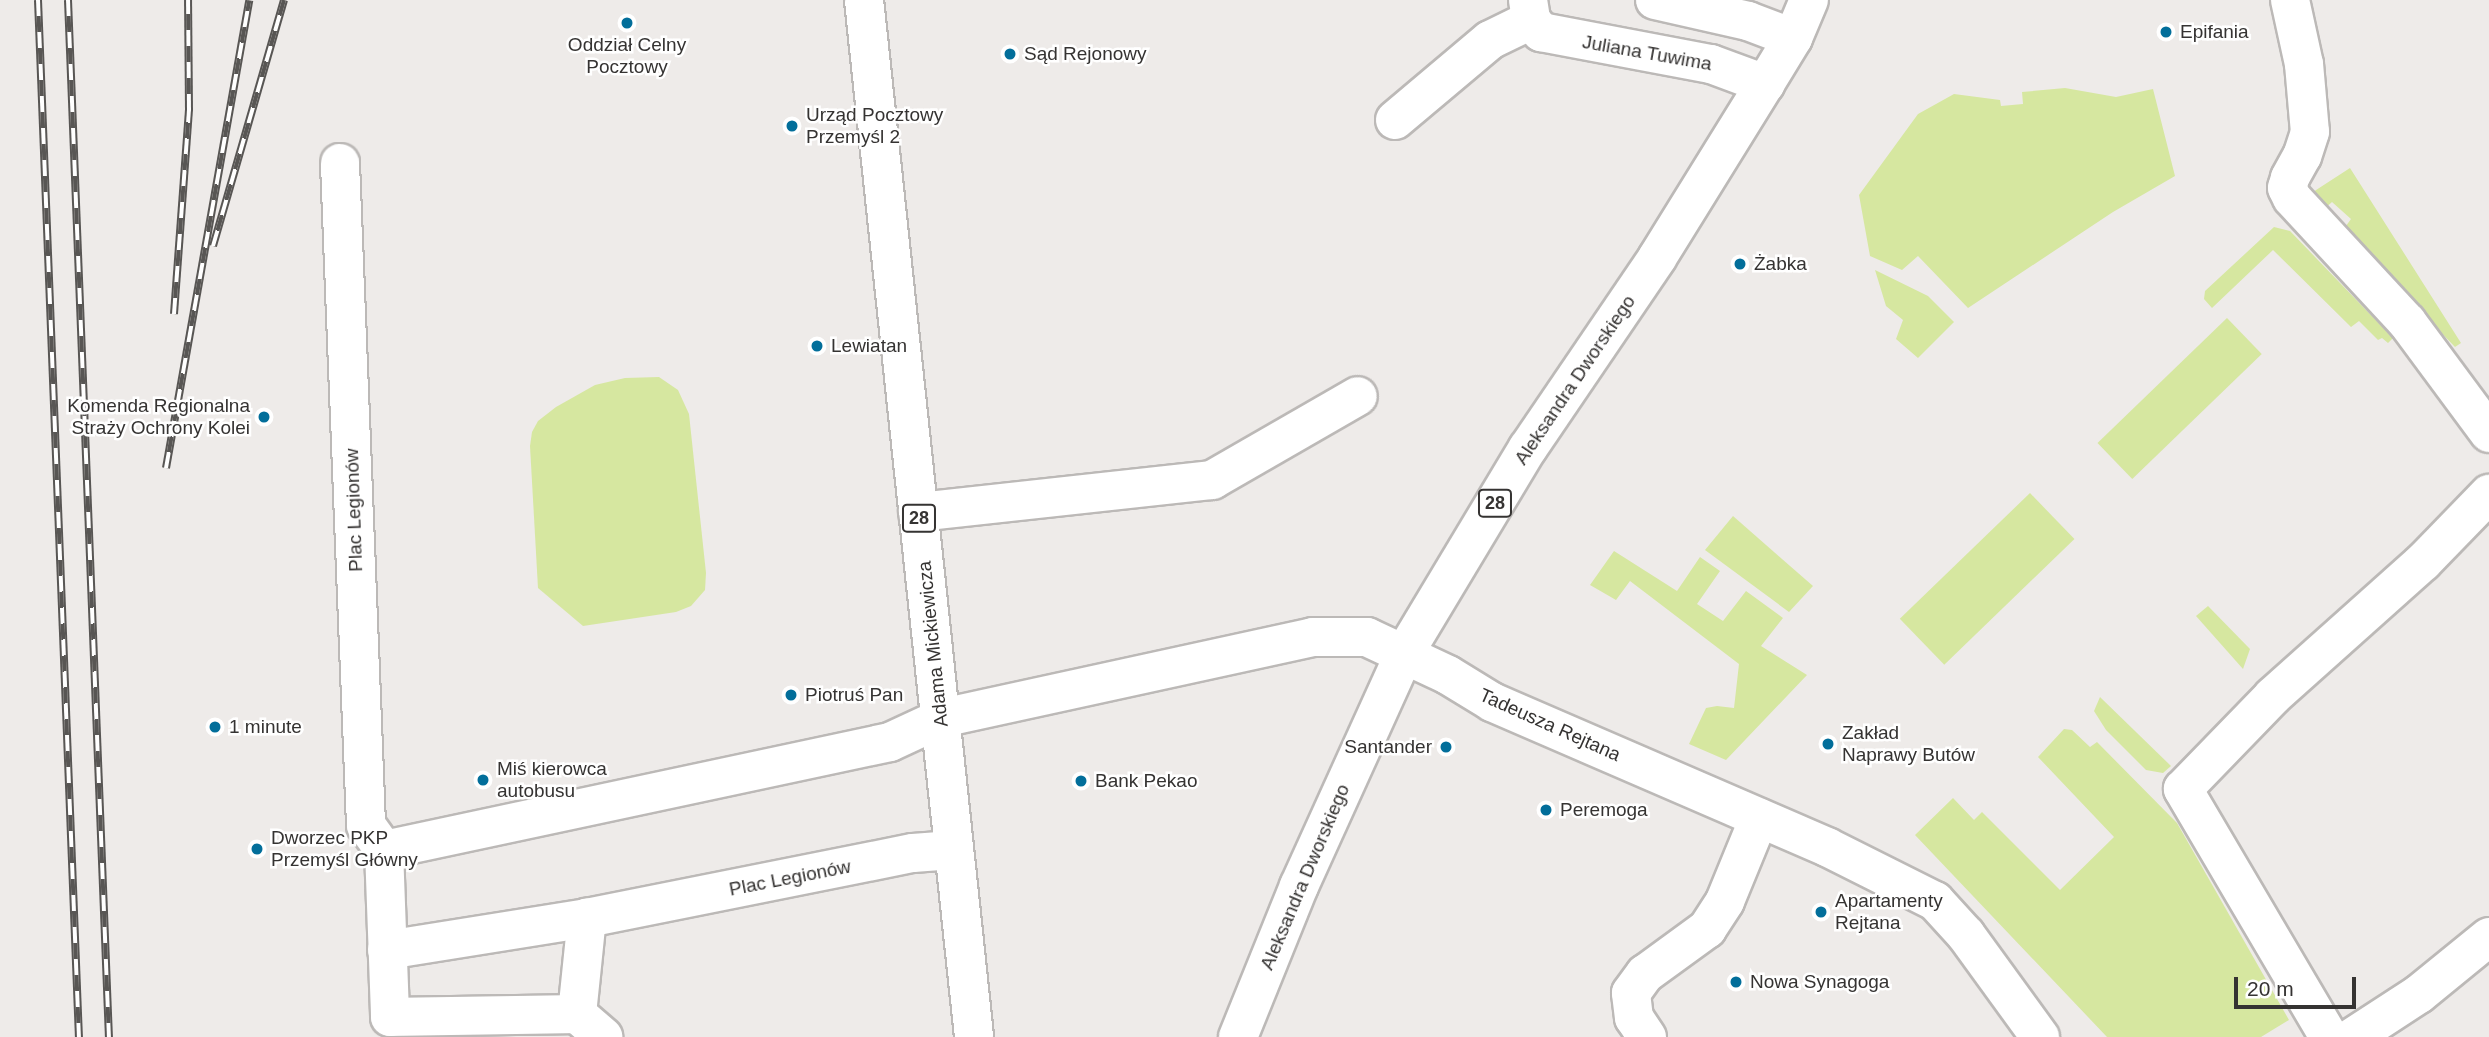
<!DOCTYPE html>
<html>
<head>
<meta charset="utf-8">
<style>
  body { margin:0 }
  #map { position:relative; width:2489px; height:1037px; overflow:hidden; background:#eeebe9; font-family:Helvetica,sans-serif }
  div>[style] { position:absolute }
  .green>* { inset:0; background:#d6e7a0; transform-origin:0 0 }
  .roads { filter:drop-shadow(2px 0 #bcb9b7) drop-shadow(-2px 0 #bcb9b7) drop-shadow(0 2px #bcb9b7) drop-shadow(0 -2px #bcb9b7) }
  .minor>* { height:38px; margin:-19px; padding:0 19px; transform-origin:19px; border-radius:19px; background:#fff }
  .major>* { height:38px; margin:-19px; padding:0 19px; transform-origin:19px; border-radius:19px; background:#fff }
  .rail>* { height:8px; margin-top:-4px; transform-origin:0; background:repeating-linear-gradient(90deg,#fff 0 16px,#585654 0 32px); box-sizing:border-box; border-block:2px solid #585654 }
  .dots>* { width:19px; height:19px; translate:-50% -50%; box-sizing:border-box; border:4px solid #fff; border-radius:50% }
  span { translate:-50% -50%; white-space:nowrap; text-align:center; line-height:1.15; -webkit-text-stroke:5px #fff; paint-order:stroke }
  .shield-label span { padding:2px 5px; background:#fff; border:2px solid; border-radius:5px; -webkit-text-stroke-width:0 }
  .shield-label { font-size:18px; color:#353332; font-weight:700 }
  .poi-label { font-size:19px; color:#353332 }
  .left { translate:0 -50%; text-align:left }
  .right { translate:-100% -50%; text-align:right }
  .street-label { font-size:19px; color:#353332 }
  .scale { position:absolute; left:2234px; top:977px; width:122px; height:32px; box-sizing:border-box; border:4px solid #353332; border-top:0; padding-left:9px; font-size:21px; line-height:24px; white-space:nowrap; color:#353332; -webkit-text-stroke:5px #fff; paint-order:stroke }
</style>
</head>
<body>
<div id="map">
  <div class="green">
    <div style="clip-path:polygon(2065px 88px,2116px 97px,2153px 89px,2175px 176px,2113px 212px,1968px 308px,1918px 256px,1902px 270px,1870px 256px,1859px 195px,1918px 114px,1954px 94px,2000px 100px,2001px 106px,2023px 104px,2022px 92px)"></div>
    <div style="clip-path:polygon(2350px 168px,2461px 343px,2455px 347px,2343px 230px,2351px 219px,2332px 202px,2323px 210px,2313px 192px)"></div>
    <div style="clip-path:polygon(2274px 227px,2290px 231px,2393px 338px,2388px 343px,2382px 338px,2378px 340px,2359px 321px,2351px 327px,2273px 250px,2212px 308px,2204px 299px,2205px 291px)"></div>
    <div style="clip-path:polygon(1875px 270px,1928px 296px,1954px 322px,1918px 358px,1896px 339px,1903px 320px,1886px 306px)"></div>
    <div style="left:2227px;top:318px;width:50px;height:180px;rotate:46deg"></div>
    <div style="clip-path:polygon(659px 377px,678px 390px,689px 414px,706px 573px,705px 590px,691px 606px,676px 612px,583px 626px,538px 588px,530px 446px,532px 432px,538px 421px,556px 407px,595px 385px,625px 378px)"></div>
    <div style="left:2030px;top:493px;width:64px;height:181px;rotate:46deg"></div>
    <div style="clip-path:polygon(1733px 516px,1813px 586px,1789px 612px,1705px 550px)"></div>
    <div style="clip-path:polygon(1614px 551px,1677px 591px,1700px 557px,1720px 571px,1697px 604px,1723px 621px,1746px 591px,1783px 618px,1761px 646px,1807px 675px,1726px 760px,1689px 744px,1706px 708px,1717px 706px,1734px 708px,1739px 664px,1630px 581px,1616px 600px,1590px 585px)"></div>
    <div style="clip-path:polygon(2208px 606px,2250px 649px,2243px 669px,2196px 616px)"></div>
    <div style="clip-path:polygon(2100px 697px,2171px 766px,2163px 773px,2146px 770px,2106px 730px,2094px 711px)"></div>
    <div style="clip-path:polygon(2064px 729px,2072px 730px,2090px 747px,2097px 742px,2177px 823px,2289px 1020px,2261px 1037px,2107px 1037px,1915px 835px,1953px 798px,1974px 820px,1982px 812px,2060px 890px,2114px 837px,2038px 757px)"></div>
  </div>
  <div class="roads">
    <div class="minor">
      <div style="left:1528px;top:0;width:20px;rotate:81deg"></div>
      <div style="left:1531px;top:20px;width:16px;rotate:50deg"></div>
      <div style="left:1541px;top:32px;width:173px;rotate:10.7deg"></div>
      <div style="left:1711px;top:64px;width:58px;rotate:20.3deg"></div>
      <div style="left:1655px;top:0;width:95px;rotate:12.7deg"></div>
      <div style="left:1748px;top:21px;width:48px;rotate:20.7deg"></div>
      <div style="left:2290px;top:0;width:66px;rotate:77.7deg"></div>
      <div style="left:2304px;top:64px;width:68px;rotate:85deg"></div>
      <div style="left:2310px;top:132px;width:25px;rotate:108deg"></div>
      <div style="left:2302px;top:156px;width:25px;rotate:119deg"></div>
      <div style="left:2290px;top:178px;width:10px;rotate:107deg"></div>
      <div style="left:2287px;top:188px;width:11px;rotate:63deg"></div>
      <div style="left:2292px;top:198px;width:169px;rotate:47.2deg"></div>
      <div style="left:2407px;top:322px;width:138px;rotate:53.5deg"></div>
      <div style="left:1395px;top:120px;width:124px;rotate:-40.1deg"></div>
      <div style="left:1490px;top:40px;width:46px;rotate:-26deg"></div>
      <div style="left:340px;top:163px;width:663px;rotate:87.75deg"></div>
      <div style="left:366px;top:825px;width:31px;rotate:54deg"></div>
      <div style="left:384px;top:850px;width:167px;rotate:87.9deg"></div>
      <div style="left:390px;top:1017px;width:187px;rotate:-0.9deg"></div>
      <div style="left:577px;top:1014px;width:97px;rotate:-84.1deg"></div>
      <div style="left:918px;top:512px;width:296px;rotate:-6.2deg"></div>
      <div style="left:1212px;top:480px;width:168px;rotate:-29.9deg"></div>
      <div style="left:384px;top:850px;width:517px;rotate:-12.05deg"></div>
      <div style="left:890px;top:742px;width:57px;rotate:-24.8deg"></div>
      <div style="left:942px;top:718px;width:380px;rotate:-12.3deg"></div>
      <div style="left:1313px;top:637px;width:54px"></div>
      <div style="left:1367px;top:637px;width:89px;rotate:25.1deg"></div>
      <div style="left:1448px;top:675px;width:52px;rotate:31.5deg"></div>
      <div style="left:1492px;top:702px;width:365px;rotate:23.4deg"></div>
      <div style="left:1827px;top:847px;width:121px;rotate:26.6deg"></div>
      <div style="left:1935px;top:901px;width:46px;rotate:47.6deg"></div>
      <div style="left:1966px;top:935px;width:126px;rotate:54deg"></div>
      <div style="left:387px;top:950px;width:203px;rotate:-9.1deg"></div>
      <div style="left:587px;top:918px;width:332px;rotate:-11.3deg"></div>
      <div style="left:913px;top:853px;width:40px;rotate:-4.3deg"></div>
      <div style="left:577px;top:1014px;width:35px;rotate:41deg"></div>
      <div style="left:1647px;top:1037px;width:23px;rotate:-124deg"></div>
      <div style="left:1634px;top:1018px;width:25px;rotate:-97deg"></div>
      <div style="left:1631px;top:993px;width:24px;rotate:-54deg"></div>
      <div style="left:1645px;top:974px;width:77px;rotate:-36deg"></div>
      <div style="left:1707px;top:929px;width:33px;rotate:-57deg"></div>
      <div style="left:1725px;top:901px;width:90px;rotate:-67.7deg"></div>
      <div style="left:2329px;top:1037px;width:288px;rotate:-120.5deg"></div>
      <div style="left:2183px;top:789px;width:129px;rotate:-45.9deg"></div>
      <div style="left:2273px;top:696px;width:201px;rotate:-41.8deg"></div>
      <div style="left:2423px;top:562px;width:95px;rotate:-45.9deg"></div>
      <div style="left:2353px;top:1037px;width:79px;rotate:-33.1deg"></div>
      <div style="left:2419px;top:994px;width:90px;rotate:-39.2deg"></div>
    </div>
    <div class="major">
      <div style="left:864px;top:0;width:1043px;rotate:83.94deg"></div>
      <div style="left:1238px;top:1037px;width:163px;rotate:-68deg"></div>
      <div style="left:1299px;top:886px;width:255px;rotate:-65.6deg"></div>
      <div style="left:1404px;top:654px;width:240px;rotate:-59deg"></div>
      <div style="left:1528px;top:448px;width:230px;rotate:-55.8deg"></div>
      <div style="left:1657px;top:258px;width:205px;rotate:-58.2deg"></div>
      <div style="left:1765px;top:84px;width:54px;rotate:-58.7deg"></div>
      <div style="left:1793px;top:38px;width:41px;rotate:-67.2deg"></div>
    </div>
  </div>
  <div class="rail">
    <div style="left:38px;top:0;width:1038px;rotate:87.74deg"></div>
    <div style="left:68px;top:0;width:1038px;rotate:87.74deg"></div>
    <div style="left:213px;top:246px;width:256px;rotate:-73.9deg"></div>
    <div style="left:174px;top:314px;width:205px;rotate:-85.8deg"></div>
    <div style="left:189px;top:110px;width:110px;rotate:-90.5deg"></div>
    <div style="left:166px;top:468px;width:475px;rotate:-79.9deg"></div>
  </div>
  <div class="dots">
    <div style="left:627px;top:23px;background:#026e9a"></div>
    <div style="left:2166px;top:32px;background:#026e9a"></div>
    <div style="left:1010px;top:54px;background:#026e9a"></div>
    <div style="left:792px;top:126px;background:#026e9a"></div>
    <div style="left:1740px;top:264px;background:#026e9a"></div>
    <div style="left:817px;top:346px;background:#026e9a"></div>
    <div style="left:264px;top:417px;background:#026e9a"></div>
    <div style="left:791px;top:695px;background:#026e9a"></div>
    <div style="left:215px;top:727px;background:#026e9a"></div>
    <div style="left:1828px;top:744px;background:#026e9a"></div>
    <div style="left:1446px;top:747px;background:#026e9a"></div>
    <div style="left:483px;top:780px;background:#026e9a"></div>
    <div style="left:1081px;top:781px;background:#026e9a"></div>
    <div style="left:1546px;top:810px;background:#026e9a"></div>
    <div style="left:257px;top:849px;background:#026e9a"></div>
    <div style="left:1821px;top:912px;background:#026e9a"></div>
    <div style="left:1736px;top:982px;background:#026e9a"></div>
  </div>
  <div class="shield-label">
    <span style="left:1495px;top:503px">28</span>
    <span style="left:919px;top:518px">28</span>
  </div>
  <div class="poi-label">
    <span class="left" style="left:2180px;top:32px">Epifania</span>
    <span style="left:627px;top:56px">Oddział Celny<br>Pocztowy</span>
    <span class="left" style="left:1024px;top:54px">Sąd Rejonowy</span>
    <span class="left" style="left:806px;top:126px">Urząd Pocztowy<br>Przemyśl 2</span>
    <span class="left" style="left:1754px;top:264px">Żabka</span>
    <span class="left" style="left:831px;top:346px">Lewiatan</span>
    <span class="right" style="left:250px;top:417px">Komenda Regionalna<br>Straży Ochrony Kolei</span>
    <span class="left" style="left:805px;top:695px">Piotruś Pan</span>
    <span class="left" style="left:229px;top:727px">1 minute</span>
    <span class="left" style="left:1842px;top:744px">Zakład<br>Naprawy Butów</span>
    <span class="right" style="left:1432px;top:747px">Santander</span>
    <span class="left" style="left:497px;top:780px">Miś kierowca<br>autobusu</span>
    <span class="left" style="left:1095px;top:781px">Bank Pekao</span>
    <span class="left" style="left:1560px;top:810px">Peremoga</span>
    <span class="left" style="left:271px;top:849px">Dworzec PKP<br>Przemyśl Główny</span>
    <span class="left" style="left:1835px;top:912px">Apartamenty<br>Rejtana</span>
    <span class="left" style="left:1750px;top:982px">Nowa Synagoga</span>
  </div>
  <div class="street-label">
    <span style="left:1647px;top:53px;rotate:10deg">Juliana Tuwima</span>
    <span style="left:1575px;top:380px;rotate:-56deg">Aleksandra Dworskiego</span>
    <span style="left:354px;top:510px;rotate:-92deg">Plac Legionów</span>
    <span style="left:933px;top:644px;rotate:-96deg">Adama Mickiewicza</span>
    <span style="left:1550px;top:725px;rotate:24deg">Tadeusza Rejtana</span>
    <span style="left:1305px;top:877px;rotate:-67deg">Aleksandra Dworskiego</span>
    <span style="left:790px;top:878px;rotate:-11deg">Plac Legionów</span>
  </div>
  <div class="scale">20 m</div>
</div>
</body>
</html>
